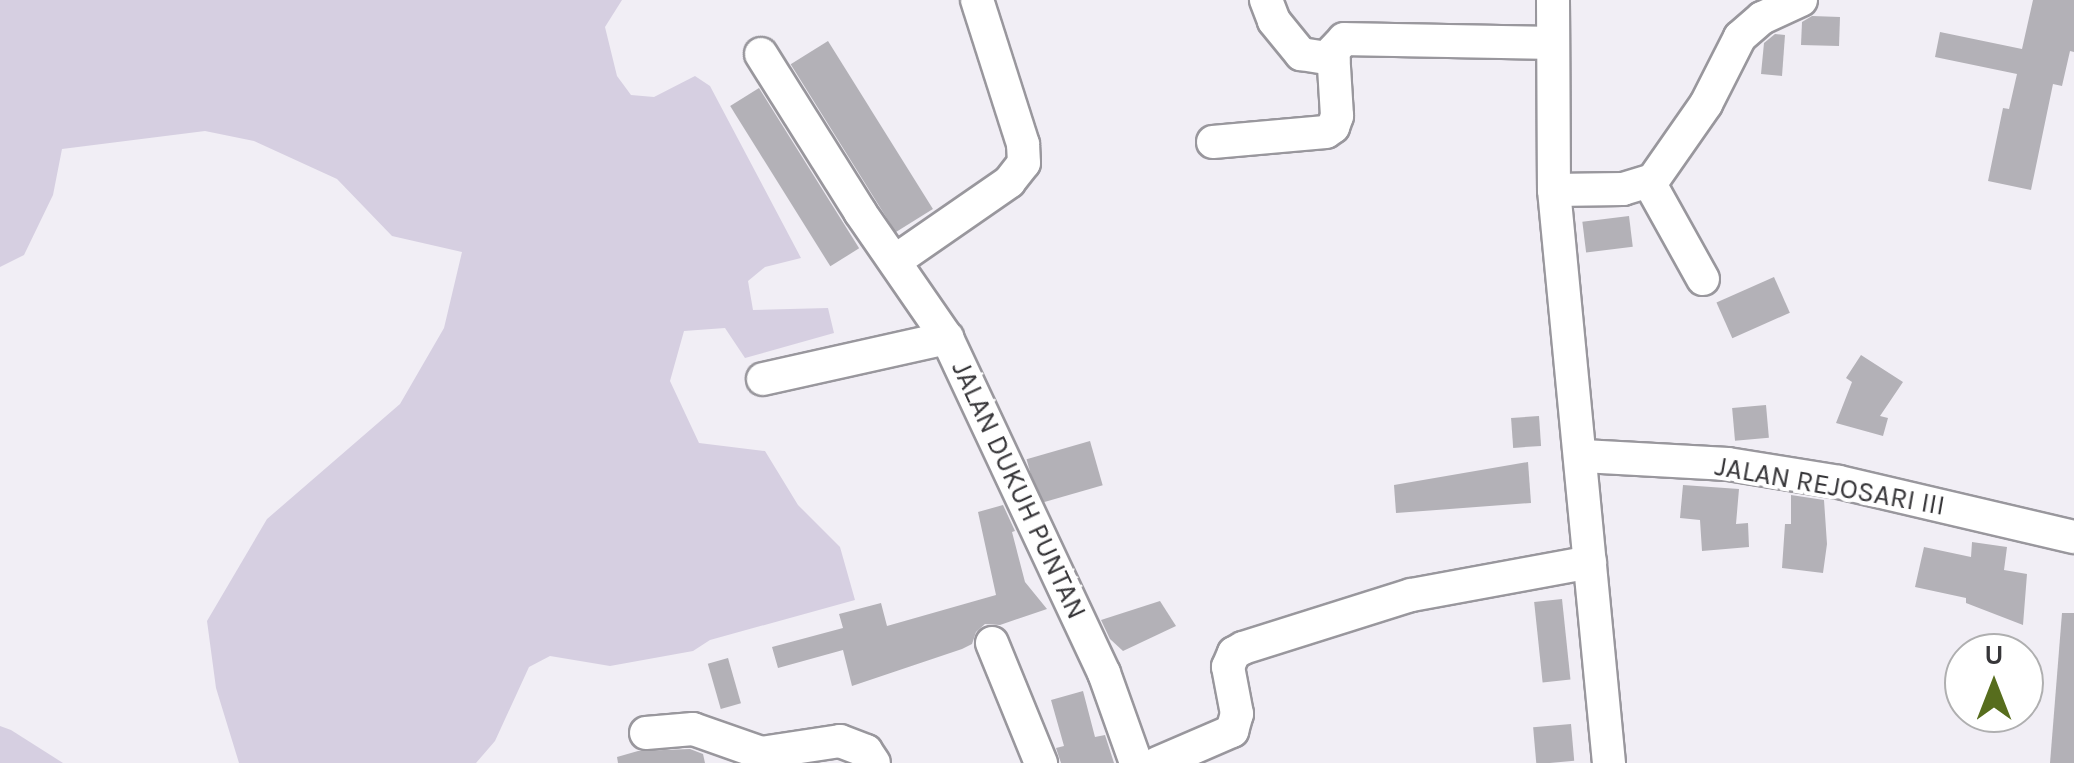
<!DOCTYPE html>
<html>
<head>
<meta charset="utf-8">
<style>
  body { margin:0 }
  #map { position:relative; width:2074px; height:763px; overflow:hidden; background:#f1eef5; font-family:Karla,sans-serif }
  div>[style] { position:absolute }
  .green>* { inset:0; background:#d6cfe1 }
  .building>* { inset:0; background:#b3b1b7; transform-origin:0 0 }
  .roads { filter:drop-shadow(2px 0 #99979d) drop-shadow(-2px 0 #99979d) drop-shadow(0 2px #99979d) drop-shadow(0 -2px #99979d) }
  .minor>* { height:32px; margin:-16px; padding:0 16px; transform-origin:16px; border-radius:16px; background:#fff }
  span { translate:-50% -50%; white-space:nowrap; text-align:center; line-height:1.15; -webkit-text-stroke:8px #fff; paint-order:stroke }
  .street-label { font-size:28px; color:#373639 }
  .north { position:absolute; left:1944px; top:633px; width:100px; height:100px; box-sizing:border-box; background:#fff; border:2px solid #afafb0; border-radius:50%; rotate:0deg; font-size:28px; font-weight:700; line-height:40px; text-align:center; color:#373639 }
  .north::after { content:''; display:block; margin:auto; width:35px; height:45px; background:#576d1d; clip-path:polygon(50% 0,100% 100%,50% 72%,0 100%) }
</style>
</head>
<body>
<div id="map">
  <div class="green">
    <div style="clip-path:polygon(0 0,622px 0,605px 27px,617px 76px,631px 95px,654px 97px,695px 76px,710px 86px,801px 258px,765px 267px,748px 281px,753px 310px,828px 308px,834px 333px,745px 358px,725px 328px,684px 331px,670px 381px,699px 443px,765px 451px,798px 505px,840px 547px,855px 600px,710px 640px,693px 651px,610px 666px,550px 656px,529px 667px,495px 741px,476px 763px,239px 763px,216px 688px,207px 621px,267px 519px,400px 404px,444px 328px,462px 252px,392px 236px,337px 179px,254px 141px,205px 131px,62px 149px,53px 195px,24px 255px,0 267px)"></div>
    <div style="clip-path:polygon(0 726px,11px 730px,63px 763px,0 763px)"></div>
  </div>
  <div class="building">
    <div style="clip-path:polygon(2033px 0,2074px 0,2074px 52px,2070px 51px,2062px 86px,2053px 84px,2031px 190px,1988px 181px,2003px 108px,2009px 109px,2017px 74px,1935px 57px,1940px 32px,2022px 49px)"></div>
    <div style="clip-path:polygon(1812px 16px,1840px 17px,1839px 46px,1801px 45px,1802px 22px)"></div>
    <div style="clip-path:polygon(1775px 34px,1785px 35px,1782px 76px,1761px 74px,1764px 43px)"></div>
    <div style="left:828px;top:41px;width:198px;height:44px;rotate:58deg"></div>
    <div style="left:759px;top:88px;width:189px;height:34px;rotate:58deg"></div>
    <div style="left:1629px;top:216px;width:31px;height:47px;rotate:83deg"></div>
    <div style="left:1774px;top:277px;width:39px;height:63px;rotate:66deg"></div>
    <div style="clip-path:polygon(1861px 355px,1903px 382px,1880px 416px,1888px 418px,1883px 436px,1836px 423px,1852px 382px,1846px 378px)"></div>
    <div style="left:1766px;top:405px;width:33px;height:34px;rotate:85deg"></div>
    <div style="left:1539px;top:416px;width:30px;height:28px;rotate:86deg"></div>
    <div style="left:1090px;top:441px;width:46px;height:66px;rotate:74deg"></div>
    <div style="clip-path:polygon(1528px 462px,1531px 503px,1396px 513px,1394px 485px)"></div>
    <div style="clip-path:polygon(1683px 485px,1739px 489px,1736px 524px,1748px 523px,1749px 547px,1702px 551px,1700px 520px,1680px 518px)"></div>
    <div style="clip-path:polygon(1791px 495px,1824px 500px,1827px 544px,1823px 573px,1782px 568px,1785px 524px,1791px 524px)"></div>
    <div style="clip-path:polygon(1003px 505px,1015px 531px,1012px 532px,1025px 582px,1047px 609px,1000px 625px,985px 624px,976px 632px,972px 644px,962px 649px,852px 686px,843px 650px,778px 668px,772px 647px,843px 628px,839px 614px,881px 603px,887px 626px,996px 595px,978px 512px)"></div>
    <div style="clip-path:polygon(1972px 542px,2007px 547px,2004px 570px,2027px 574px,2023px 625px,1966px 603px,1966px 598px,1915px 587px,1924px 547px,1971px 557px)"></div>
    <div style="left:1562px;top:599px;width:81px;height:28px;rotate:84deg"></div>
    <div style="clip-path:polygon(1160px 601px,1176px 626px,1123px 651px,1110px 639px,1101px 620px)"></div>
    <div style="clip-path:polygon(2062px 613px,2074px 613px,2074px 763px,2050px 763px)"></div>
    <div style="left:728px;top:658px;width:47px;height:21px;rotate:74deg"></div>
    <div style="clip-path:polygon(1083px 691px,1095px 737px,1105px 735px,1114px 763px,1061px 763px,1056px 748px,1064px 746px,1051px 700px)"></div>
    <div style="left:1571px;top:724px;width:37px;height:38px;rotate:85deg"></div>
    <div style="clip-path:polygon(690px 749px,703px 754px,705px 763px,618px 763px,617px 757px,638px 751px)"></div>
  </div>
  <div class="roads">
    <div class="minor">
      <div style="left:1266px;top:0;width:22px;rotate:69deg"></div>
      <div style="left:1274px;top:21px;width:43px;rotate:50.7deg"></div>
      <div style="left:1301px;top:54px;width:33px;rotate:9deg"></div>
      <div style="left:1553px;top:0;width:190px;rotate:89.7deg"></div>
      <div style="left:1554px;top:190px;width:576px;rotate:84.52deg"></div>
      <div style="left:761px;top:54px;width:186px;rotate:57.9deg"></div>
      <div style="left:860px;top:212px;width:153px;rotate:55.4deg"></div>
      <div style="left:1213px;top:142px;width:113px;rotate:-5.1deg"></div>
      <div style="left:1326px;top:132px;width:9px;rotate:-36deg"></div>
      <div style="left:1333px;top:127px;width:12px;rotate:-70deg"></div>
      <div style="left:1337px;top:116px;width:65px;rotate:-93.5deg"></div>
      <div style="left:1333px;top:51px;width:16px;rotate:-47deg"></div>
      <div style="left:1344px;top:39px;width:208px;rotate:1.1deg"></div>
      <div style="left:1649px;top:182px;width:111px;rotate:60.9deg"></div>
      <div style="left:1554px;top:190px;width:69px;rotate:-0.8deg"></div>
      <div style="left:1623px;top:189px;width:31px;rotate:-17deg"></div>
      <div style="left:1653px;top:180px;width:93px;rotate:-55.1deg"></div>
      <div style="left:1706px;top:104px;width:75px;rotate:-63.1deg"></div>
      <div style="left:1740px;top:37px;width:29px;rotate:-41deg"></div>
      <div style="left:1762px;top:18px;width:43px;rotate:-24.8deg"></div>
      <div style="left:895px;top:261px;width:139px;rotate:-34.7deg"></div>
      <div style="left:1009px;top:182px;width:24px;rotate:-52deg"></div>
      <div style="left:1024px;top:163px;width:19px;rotate:-93deg"></div>
      <div style="left:1023px;top:144px;width:151px;rotate:-107.7deg"></div>
      <div style="left:763px;top:379px;width:189px;rotate:-12.6deg"></div>
      <div style="left:947px;top:338px;width:370px;rotate:64.9deg"></div>
      <div style="left:1104px;top:673px;width:96px;rotate:70.4deg"></div>
      <div style="left:1583px;top:456px;width:145px;rotate:3.2deg"></div>
      <div style="left:1728px;top:464px;width:112px;rotate:9.2deg"></div>
      <div style="left:1839px;top:482px;width:241px;rotate:13.2deg"></div>
      <div style="left:992px;top:643px;width:130px;rotate:67.8deg"></div>
      <div style="left:646px;top:733px;width:47px;rotate:-4.9deg"></div>
      <div style="left:693px;top:729px;width:72px;rotate:19.4deg"></div>
      <div style="left:761px;top:753px;width:80px;rotate:-8.6deg"></div>
      <div style="left:840px;top:741px;width:28px;rotate:21deg"></div>
      <div style="left:866px;top:751px;width:14px;rotate:56deg"></div>
      <div style="left:1158px;top:763px;width:81px;rotate:-23.4deg"></div>
      <div style="left:1232px;top:731px;width:18px;rotate:-74deg"></div>
      <div style="left:1237px;top:714px;width:48px;rotate:-100.8deg"></div>
      <div style="left:1228px;top:667px;width:15px;rotate:-67deg"></div>
      <div style="left:1234px;top:653px;width:10px;rotate:-29deg"></div>
      <div style="left:1243px;top:648px;width:176px;rotate:-17.5deg"></div>
      <div style="left:1411px;top:595px;width:182px;rotate:-10.4deg"></div>
    </div>
  </div>
  <div class="street-label">
    <span style="left:1830px;top:486px;rotate:10deg">JALAN REJOSARI III</span>
    <span style="left:1019px;top:490px;rotate:65deg">JALAN DUKUH PUNTAN</span>
  </div>
  <div class="north">U</div>
</div>
</body>
</html>
